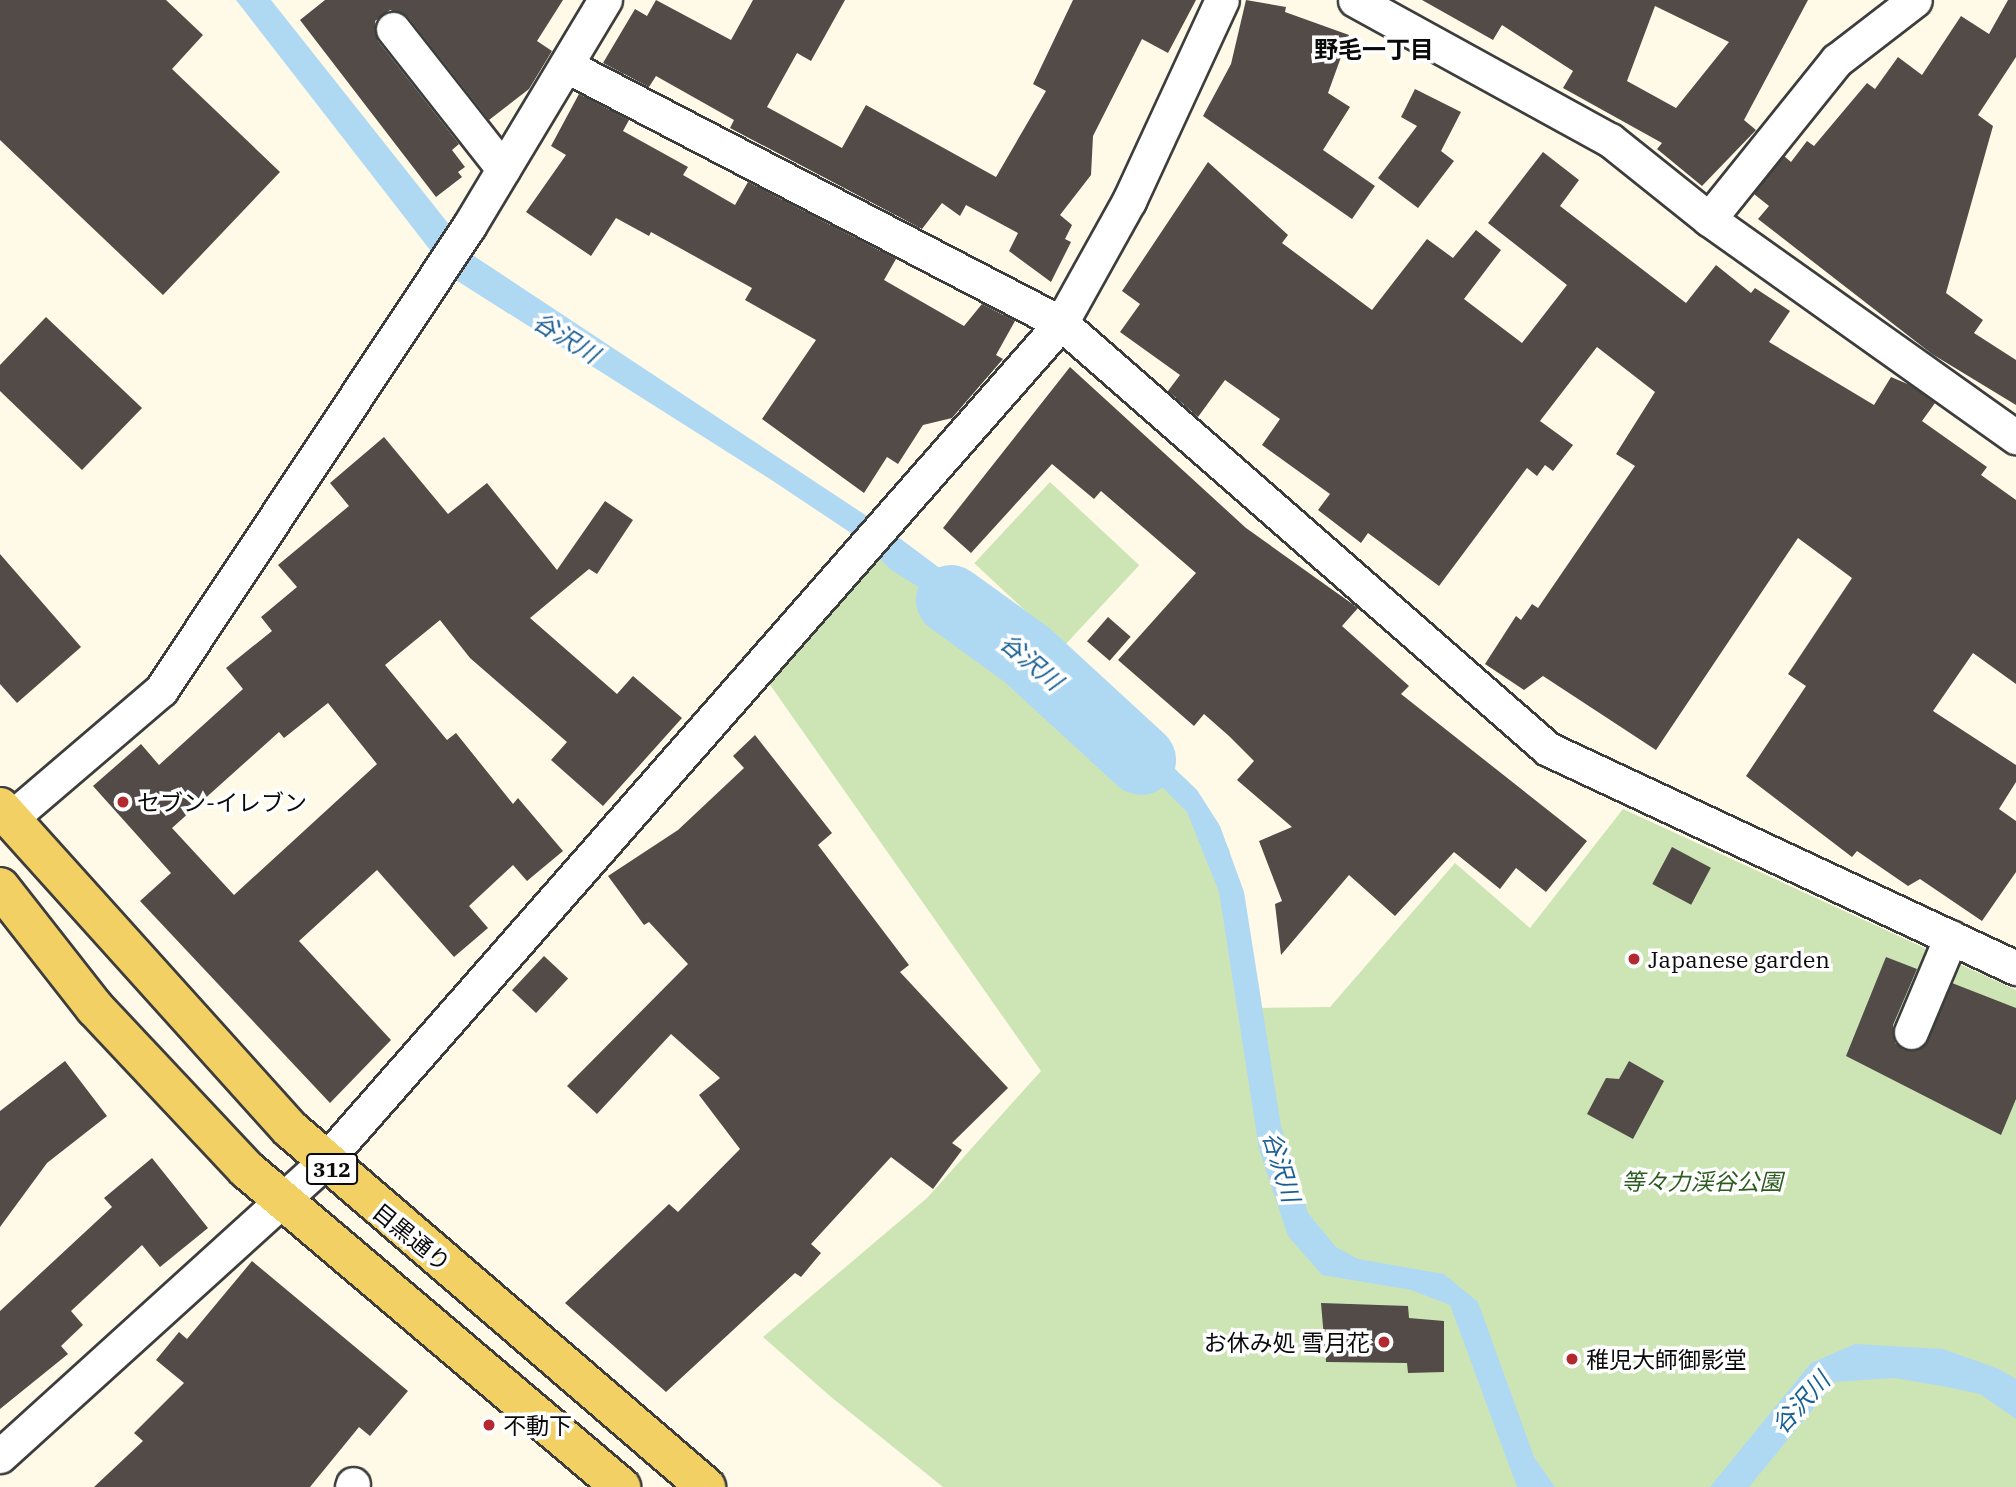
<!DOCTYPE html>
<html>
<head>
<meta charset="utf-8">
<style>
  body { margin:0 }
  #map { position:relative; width:2016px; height:1487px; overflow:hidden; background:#fefae7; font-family:"IBM Plex Serif","Noto Sans JP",serif }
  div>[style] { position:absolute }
  .green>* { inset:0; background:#cde5b4; transform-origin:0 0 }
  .water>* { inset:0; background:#afd9f3 }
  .river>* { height:70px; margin:-35px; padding:0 35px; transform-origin:35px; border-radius:35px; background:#afd9f3 }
  .building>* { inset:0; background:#524b47; transform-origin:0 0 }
  .roads { filter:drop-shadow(2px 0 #3d3d3d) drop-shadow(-2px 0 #3d3d3d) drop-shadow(0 2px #3d3d3d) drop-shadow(0 -2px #3d3d3d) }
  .street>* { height:33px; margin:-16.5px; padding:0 16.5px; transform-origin:16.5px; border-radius:16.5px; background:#fff }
  .primary>* { height:38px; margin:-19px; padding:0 19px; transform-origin:19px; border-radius:19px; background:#f2d063 }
  .dots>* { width:19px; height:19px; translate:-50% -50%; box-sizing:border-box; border:4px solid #fff; border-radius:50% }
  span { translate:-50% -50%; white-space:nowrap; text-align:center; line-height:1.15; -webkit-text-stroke:7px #fff; paint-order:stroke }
  .shield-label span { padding:2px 5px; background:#fff; border:2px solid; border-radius:5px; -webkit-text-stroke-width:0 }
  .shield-label { font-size:21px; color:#0a0a0a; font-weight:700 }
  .poi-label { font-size:23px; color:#0a0a0a }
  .left { translate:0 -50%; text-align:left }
  .right { translate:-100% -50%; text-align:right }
  .park-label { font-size:23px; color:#2b5d1e; font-style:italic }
  .street-label { font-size:23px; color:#0a0a0a }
  .neighbourhood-label { font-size:24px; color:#0a0a0a; font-weight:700 }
  .water-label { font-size:24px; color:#1a5f94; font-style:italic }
</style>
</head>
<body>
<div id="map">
  <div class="green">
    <div style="left:1050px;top:482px;width:122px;height:111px;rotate:43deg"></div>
    <div style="clip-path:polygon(897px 539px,997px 610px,1203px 804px,1229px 849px,1257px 1008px,1330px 1007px,1455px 863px,1530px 928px,1623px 809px,2016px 990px,2016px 1487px,943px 1487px,831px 1397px,763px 1337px,927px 1198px,1041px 1071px,766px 679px)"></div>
  </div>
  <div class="water">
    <div style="clip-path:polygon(236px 0,271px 0,474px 256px,894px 534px,1056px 655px,1197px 790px,1220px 826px,1244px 892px,1281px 1126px,1308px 1213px,1336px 1247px,1358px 1259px,1444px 1274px,1478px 1302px,1534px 1457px,1555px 1487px,1517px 1487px,1450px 1305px,1411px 1290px,1322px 1275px,1288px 1236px,1259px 1149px,1219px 892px,1187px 812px,1038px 663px,890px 569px,860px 539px,773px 481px,451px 277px)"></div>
    <div style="clip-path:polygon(1855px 1344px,1943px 1349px,1999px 1369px,2016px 1379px,2016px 1419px,1980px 1394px,1942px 1386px,1894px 1378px,1835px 1382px,1749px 1487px,1710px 1487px,1811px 1363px)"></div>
  </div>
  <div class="river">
    <div style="left:951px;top:600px;width:94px;rotate:35.9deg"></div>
    <div style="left:1027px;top:655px;width:155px;rotate:42.6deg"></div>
  </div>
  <div class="building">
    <div style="clip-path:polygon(0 0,166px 0,203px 35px,172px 69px,280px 172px,163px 295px,0 140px)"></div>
    <div style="clip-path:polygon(325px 0,563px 0,537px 41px,552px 51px,529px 89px,489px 120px,408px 17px,390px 10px,375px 21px,378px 41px,459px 144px,452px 150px,465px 167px,458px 172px,462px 177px,436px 197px,300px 20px)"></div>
    <div style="clip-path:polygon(656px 0,731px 40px,753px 0,845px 0,811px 61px,797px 53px,767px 107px,842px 148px,866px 105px,996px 177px,1046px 91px,1033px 84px,1073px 0,1196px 0,1168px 53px,1142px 39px,1093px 136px,1091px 175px,1060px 215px,1072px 225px,1065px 239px,1071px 242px,1051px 282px,1009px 251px,1018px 233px,966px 205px,960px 216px,942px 203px,922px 229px,730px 128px,734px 120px,656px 76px,649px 87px,603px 63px,635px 9px,647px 16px)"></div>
    <div style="clip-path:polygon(1246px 0,1286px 7px,1285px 12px,1349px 35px,1328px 93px,1350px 107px,1323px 150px,1375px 186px,1352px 219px,1203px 116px,1231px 64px)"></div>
    <div style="clip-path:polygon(evenodd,1422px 0,1808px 0,1744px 120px,1756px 130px,1702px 186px,1657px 149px,1662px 143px,1563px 88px,1573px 71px,1502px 25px,1493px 40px,1422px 0,1655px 6px,1729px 42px,1676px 108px,1627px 81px,1655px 6px)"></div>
    <div style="clip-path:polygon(2008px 0,2016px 0,2016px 57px,1978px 115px,1993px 126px,1946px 293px,1983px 320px,1974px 333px,2016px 360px,2016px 405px,1932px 354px,1758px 219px,1769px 206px,1754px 194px,1784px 156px,1791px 162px,1807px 141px,1814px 146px,1867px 83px,1875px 89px,1898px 57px,1922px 75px,1961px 16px,1989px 34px)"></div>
    <div style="clip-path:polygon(1415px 89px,1461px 112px,1441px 151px,1454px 161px,1418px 208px,1378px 178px,1417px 126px,1401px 117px)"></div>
    <div style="clip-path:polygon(579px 94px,629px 120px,623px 131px,688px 167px,683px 175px,735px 205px,748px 182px,896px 259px,884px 280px,964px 326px,982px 304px,1015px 321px,996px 355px,1003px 359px,952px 418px,923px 425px,898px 464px,887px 457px,864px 493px,762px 419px,816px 340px,745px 300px,752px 288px,651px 232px,649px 236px,616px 218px,591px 256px,526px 212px,566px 155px,551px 146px)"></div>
    <div style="clip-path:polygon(1543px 152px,1579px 180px,1560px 206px,1686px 303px,1716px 265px,1751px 293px,1755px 288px,1790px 311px,1769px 342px,1874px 405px,1891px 377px,1910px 385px,1935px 403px,1922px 421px,1987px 467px,1981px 475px,2016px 500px,2016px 684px,1973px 653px,1933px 711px,2016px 765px,2016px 782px,1999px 809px,2016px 821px,2016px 872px,1982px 921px,1920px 879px,1908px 886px,1857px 851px,1852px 857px,1746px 776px,1806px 686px,1788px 674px,1852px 578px,1798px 538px,1656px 750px,1543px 676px,1524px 690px,1485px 664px,1516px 616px,1521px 620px,1532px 604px,1538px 608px,1635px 466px,1616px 454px,1655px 392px,1597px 347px,1540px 421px,1573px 445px,1553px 471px,1545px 465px,1537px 476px,1527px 468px,1439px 586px,1368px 533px,1361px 543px,1318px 510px,1330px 494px,1262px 445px,1280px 419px,1225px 380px,1198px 417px,1168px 391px,1180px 375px,1120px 332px,1140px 304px,1122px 291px,1208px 162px,1288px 235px,1282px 243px,1372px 310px,1427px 239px,1453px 258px,1476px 230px,1501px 250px,1464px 299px,1522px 343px,1567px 285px,1488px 223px)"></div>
    <div style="clip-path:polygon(46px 317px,142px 408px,82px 470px,0 391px,0 365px)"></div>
    <div style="clip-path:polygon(1070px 367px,1246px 528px,1358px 608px,1342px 626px,1409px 686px,1401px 694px,1587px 841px,1546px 892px,1516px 868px,1500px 889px,1454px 852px,1395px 916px,1349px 875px,1281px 955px,1275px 904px,1282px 901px,1259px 841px,1292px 827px,1237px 780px,1254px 761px,1229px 736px,1204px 714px,1194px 726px,1118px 660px,1196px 573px,1101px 491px,1094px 499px,1052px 464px,971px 553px,943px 528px)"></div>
    <div style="clip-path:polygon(evenodd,384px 437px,448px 514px,487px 483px,557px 570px,605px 501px,633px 520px,597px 574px,589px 569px,530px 618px,617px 694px,633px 676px,682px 718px,603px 806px,551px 760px,567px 742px,470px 658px,440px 620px,385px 665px,447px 740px,456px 733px,513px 804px,518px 798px,563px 851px,527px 881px,513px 865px,469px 906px,488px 928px,454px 957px,377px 870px,299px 941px,391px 1040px,330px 1103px,140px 901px,171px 873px,93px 786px,141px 744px,159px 765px,243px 689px,226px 668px,272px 631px,261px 617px,297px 587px,278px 565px,349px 506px,330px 483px,384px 437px,328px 703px,377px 764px,234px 895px,172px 828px,279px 732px,284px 738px,328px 703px)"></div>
    <div style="clip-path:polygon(0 554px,81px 647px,17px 703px,0 684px)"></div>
    <div style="left:1108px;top:617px;width:30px;height:32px;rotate:41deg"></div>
    <div style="clip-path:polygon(755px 735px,832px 833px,818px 845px,909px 965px,900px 972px,1008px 1088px,952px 1143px,962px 1150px,933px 1189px,891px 1157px,811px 1244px,821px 1253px,801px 1277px,795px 1273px,666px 1392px,565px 1303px,669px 1204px,678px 1212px,740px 1149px,699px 1095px,720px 1078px,671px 1034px,597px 1114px,567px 1086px,688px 964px,649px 922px,644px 925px,608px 876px,678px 830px,744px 768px,733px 756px)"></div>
    <div style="left:1672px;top:847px;width:44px;height:42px;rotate:28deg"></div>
    <div style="left:544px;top:956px;width:33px;height:47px;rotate:43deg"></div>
    <div style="clip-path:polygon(1886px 957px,1917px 969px,1893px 1025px,1895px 1043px,1904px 1050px,1928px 1040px,1952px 983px,2016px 1008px,2016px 1099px,2001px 1135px,1846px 1056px)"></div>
    <div style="clip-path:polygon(65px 1061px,107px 1116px,47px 1163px,0 1227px,0 1111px)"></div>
    <div style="clip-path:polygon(1629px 1061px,1664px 1081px,1633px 1139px,1587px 1114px,1606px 1078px,1619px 1079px)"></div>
    <div style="clip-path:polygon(152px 1158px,208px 1228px,160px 1267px,142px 1245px,71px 1311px,83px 1325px,61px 1346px,68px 1354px,0 1409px,0 1311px,112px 1207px,104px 1198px)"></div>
    <div style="clip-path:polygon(252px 1261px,408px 1391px,370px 1436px,359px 1427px,310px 1487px,94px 1487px,143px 1441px,134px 1433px,184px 1383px,156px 1360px,179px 1332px,187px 1339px)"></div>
    <div style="clip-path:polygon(1321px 1303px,1408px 1306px,1409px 1318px,1444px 1321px,1444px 1372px,1408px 1373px,1407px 1363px,1326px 1362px)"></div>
  </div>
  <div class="roads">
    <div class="street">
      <div style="left:1355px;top:0;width:291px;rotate:28.8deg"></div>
      <div style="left:1610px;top:140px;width:127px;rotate:38.6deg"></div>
      <div style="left:1709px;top:219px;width:377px;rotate:35.4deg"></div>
      <div style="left:393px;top:29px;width:178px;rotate:51.8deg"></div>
      <div style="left:567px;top:66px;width:557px;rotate:27.49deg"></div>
      <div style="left:1061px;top:323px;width:647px;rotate:41.18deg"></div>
      <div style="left:1548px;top:749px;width:517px;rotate:25.08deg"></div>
      <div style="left:1709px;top:219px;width:204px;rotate:-51.2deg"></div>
      <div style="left:1837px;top:60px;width:98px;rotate:-37.6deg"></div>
      <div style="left:10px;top:819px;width:199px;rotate:-40.5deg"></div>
      <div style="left:161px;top:690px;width:557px;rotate:-56.42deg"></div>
      <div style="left:469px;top:226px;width:264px;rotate:-59deg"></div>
      <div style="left:1911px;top:1032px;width:103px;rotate:-67.2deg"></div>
      <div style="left:0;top:1456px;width:438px;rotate:-42.2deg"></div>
      <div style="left:324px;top:1162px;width:1117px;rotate:-48.7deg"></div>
      <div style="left:1061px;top:323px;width:140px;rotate:-60.9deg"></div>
      <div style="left:1129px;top:201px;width:221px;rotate:-65.2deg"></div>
      <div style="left:352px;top:1487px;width:3px;rotate:-72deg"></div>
    </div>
    <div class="primary">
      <div style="left:0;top:807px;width:433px;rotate:48deg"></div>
      <div style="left:290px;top:1129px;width:549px;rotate:40.71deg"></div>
      <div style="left:0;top:887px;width:154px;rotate:51.9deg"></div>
      <div style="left:95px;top:1008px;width:221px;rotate:46.8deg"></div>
      <div style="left:246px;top:1169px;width:492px;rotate:40.3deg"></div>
    </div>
  </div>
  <div class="dots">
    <div style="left:123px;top:802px;background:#b22930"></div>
    <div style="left:1634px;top:959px;background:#b22930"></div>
    <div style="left:1384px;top:1342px;background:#b22930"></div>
    <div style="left:1572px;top:1359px;background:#b22930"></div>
    <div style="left:489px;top:1425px;background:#b22930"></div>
  </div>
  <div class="shield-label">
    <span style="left:332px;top:1169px">312</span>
  </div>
  <div class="poi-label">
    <span class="left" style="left:137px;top:802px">セブン-イレブン</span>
    <span class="left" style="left:1648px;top:959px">Japanese garden</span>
    <span class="right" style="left:1370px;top:1342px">お休み処 雪月花</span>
    <span class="left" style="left:1586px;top:1359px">稚児大師御影堂</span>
    <span class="left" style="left:503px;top:1425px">不動下</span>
  </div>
  <div class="park-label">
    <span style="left:1702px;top:1181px">等々力渓谷公園</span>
  </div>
  <div class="street-label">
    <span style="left:412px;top:1237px;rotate:39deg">目黒通り</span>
  </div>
  <div class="neighbourhood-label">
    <span style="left:1374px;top:50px">野毛一丁目</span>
  </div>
  <div class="water-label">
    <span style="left:566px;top:338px;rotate:32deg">谷沢川</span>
    <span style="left:1031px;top:662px;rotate:40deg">谷沢川</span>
    <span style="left:1281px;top:1167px;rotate:73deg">谷沢川</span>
    <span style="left:1801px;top:1403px;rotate:-48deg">谷沢川</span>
  </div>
</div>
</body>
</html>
